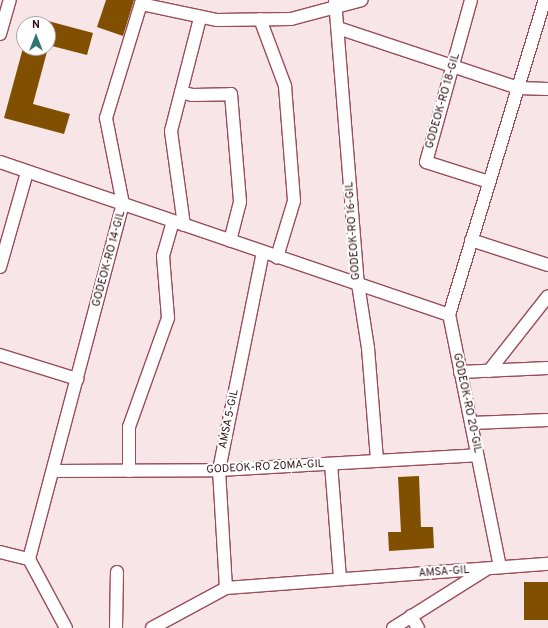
<!DOCTYPE html>
<html>
<head>
<meta charset="utf-8">
<style>
  body { margin:0 }
  #map { position:relative; width:548px; height:628px; overflow:hidden; background:#f8e5e7; font-family:Overpass,sans-serif }
  div>[style] { position:absolute }
  .building>* { inset:0; background:#805000; transform-origin:0 0 }
  .roads { filter:drop-shadow(1px 0 #994c5a) drop-shadow(-1px 0 #994c5a) drop-shadow(0 1px #994c5a) drop-shadow(0 -1px #994c5a) }
  .minor>* { height:12px; margin:-6px; padding:0 6px; transform-origin:6px; border-radius:6px; background:#fff }
  span { translate:-50% -50%; white-space:nowrap; text-align:center; line-height:1.15; -webkit-text-stroke:4px #fff; paint-order:stroke }
  .street-label { font-size:11px; color:#301117 }
  .north { position:absolute; left:16px; top:16px; width:40px; height:40px; box-sizing:border-box; background:#fff; border:1px solid #aca0a2; border-radius:50%; rotate:0deg; font-size:11px; font-weight:700; line-height:16px; text-align:center; color:#301117 }
  .north::after { content:''; display:block; margin:auto; width:14px; height:18px; background:#2d7672; clip-path:polygon(50% 0,100% 100%,50% 72%,0 100%) }
</style>
</head>
<body>
<div id="map">
  <div class="building">
    <div style="clip-path:polygon(106px 0,134px 0,123px 36px,97px 27px)"></div>
    <div style="clip-path:polygon(48px 21px,93px 33px,87px 55px,48px 45px)"></div>
    <div style="clip-path:polygon(23px 48px,48px 48px,33px 104px,70px 114px,64px 134px,4px 118px)"></div>
    <div style="clip-path:polygon(419px 476px,421px 527px,433px 527px,434px 548px,389px 551px,388px 532px,401px 532px,398px 477px)"></div>
    <div style="left:548px;top:582px;width:38px;height:24px;rotate:90deg"></div>
  </div>
  <div class="roads">
    <div class="minor">
      <div style="left:335px;top:0;width:285px;rotate:85.4deg"></div>
      <div style="left:358px;top:284px;width:65px;rotate:81.1deg"></div>
      <div style="left:368px;top:348px;width:113px;rotate:85.4deg"></div>
      <div style="left:471px;top:0;width:168px;rotate:105.5deg"></div>
      <div style="left:426px;top:162px;width:66px;rotate:17.6deg"></div>
      <div style="left:141px;top:4px;width:78px;rotate:11.9deg"></div>
      <div style="left:217px;top:20px;width:74px;rotate:-0.8deg"></div>
      <div style="left:291px;top:19px;width:73px;rotate:-15deg"></div>
      <div style="left:260px;top:19px;width:72px;rotate:69.5deg"></div>
      <div style="left:285px;top:86px;width:115px;rotate:85.5deg"></div>
      <div style="left:294px;top:201px;width:59px;rotate:106.9deg"></div>
      <div style="left:338px;top:28px;width:190px;rotate:18.4deg"></div>
      <div style="left:518px;top:88px;width:30px;rotate:2deg"></div>
      <div style="left:0;top:34px;width:35px;rotate:-74deg"></div>
      <div style="left:181px;top:92px;width:11px;rotate:15deg"></div>
      <div style="left:192px;top:95px;width:39px;rotate:-1deg"></div>
      <div style="left:231px;top:94px;width:108px;rotate:85.2deg"></div>
      <div style="left:240px;top:202px;width:40px;rotate:104.4deg"></div>
      <div style="left:0;top:162px;width:474px;rotate:18.8deg"></div>
      <div style="left:184px;top:225px;width:95px;rotate:-97.9deg"></div>
      <div style="left:171px;top:131px;width:117px;rotate:-75.6deg"></div>
      <div style="left:471px;top:240px;width:81px;rotate:18deg"></div>
      <div style="left:0;top:267px;width:99px;rotate:-74.1deg"></div>
      <div style="left:0;top:355px;width:81px;rotate:17.3deg"></div>
      <div style="left:489px;top:371px;width:95px;rotate:-51.8deg"></div>
      <div style="left:460px;top:372px;width:88px;rotate:-2.6deg"></div>
      <div style="left:471px;top:423px;width:77px;rotate:-2.2deg"></div>
      <div style="left:331px;top:464px;width:115px;rotate:85.5deg"></div>
      <div style="left:53px;top:471px;width:166px;rotate:-0.3deg"></div>
      <div style="left:219px;top:470px;width:258px;rotate:-3.3deg"></div>
      <div style="left:129px;top:471px;width:44px;rotate:-90deg"></div>
      <div style="left:129px;top:427px;width:116px;rotate:-70.3deg"></div>
      <div style="left:168px;top:318px;width:62px;rotate:-94.6deg"></div>
      <div style="left:163px;top:256px;width:35px;rotate:-74deg"></div>
      <div style="left:0;top:552px;width:30px;rotate:14deg"></div>
      <div style="left:500px;top:567px;width:257px;rotate:-101.4deg"></div>
      <div style="left:449px;top:315px;width:329px;rotate:-73.1deg"></div>
      <div style="left:226px;top:588px;width:118px;rotate:-93.4deg"></div>
      <div style="left:219px;top:470px;width:222px;rotate:-78.6deg"></div>
      <div style="left:411px;top:616px;width:14px;rotate:60deg"></div>
      <div style="left:66px;top:628px;width:78px;rotate:-118.2deg"></div>
      <div style="left:29px;top:559px;width:367px;rotate:-75.2deg"></div>
      <div style="left:123px;top:204px;width:88px;rotate:-101.2deg"></div>
      <div style="left:106px;top:118px;width:123px;rotate:-73deg"></div>
      <div style="left:116px;top:628px;width:56px;rotate:-89deg"></div>
      <div style="left:152px;top:628px;width:84px;rotate:-28.4deg"></div>
      <div style="left:226px;top:588px;width:323px;rotate:-4.3deg"></div>
      <div style="left:393px;top:628px;width:109px;rotate:-32.2deg"></div>
    </div>
  </div>
  <div class="street-label">
    <span style="left:443px;top:101px;rotate:-74deg">GODEOK-RO 18-GIL</span>
    <span style="left:353px;top:231px;rotate:-94deg">GODEOK-RO 16-GIL</span>
    <span style="left:109px;top:259px;rotate:-75deg">GODEOK-RO 14-GIL</span>
    <span style="left:467px;top:403px;rotate:78deg">GODEOK-RO 20-GIL</span>
    <span style="left:229px;top:419px;rotate:-78deg">AMSA 5-GIL</span>
    <span style="left:265px;top:467px;rotate:-3deg">GODEOK-RO 20MA-GIL</span>
    <span style="left:444px;top:572px;rotate:-4deg">AMSA-GIL</span>
  </div>
  <div class="north">N</div>
</div>
</body>
</html>
